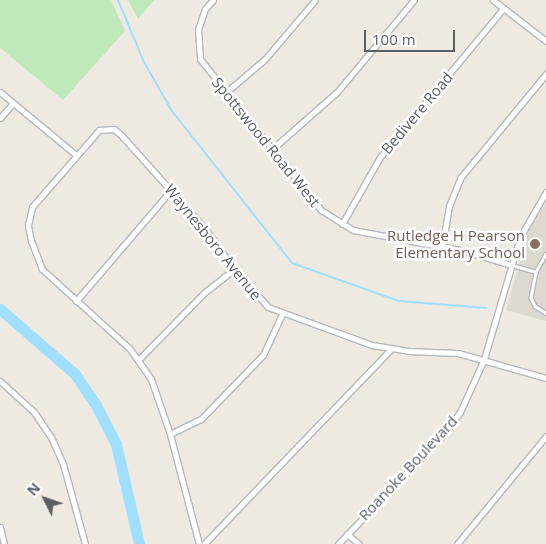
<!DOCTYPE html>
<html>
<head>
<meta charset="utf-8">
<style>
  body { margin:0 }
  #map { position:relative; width:546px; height:544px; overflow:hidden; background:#eeeae1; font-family:"Open Sans",sans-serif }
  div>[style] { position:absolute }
  .education>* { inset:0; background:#ded9d0 }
  .green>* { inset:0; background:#bfe9bb }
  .stream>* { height:2px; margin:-1px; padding:0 1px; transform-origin:1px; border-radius:1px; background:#a0dfff }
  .river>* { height:11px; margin:-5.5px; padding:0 5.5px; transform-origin:5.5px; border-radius:5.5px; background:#a0dfff }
  .roads { filter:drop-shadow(1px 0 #b4b9bd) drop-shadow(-1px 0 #b4b9bd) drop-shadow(0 1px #b4b9bd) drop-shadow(0 -1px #b4b9bd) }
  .service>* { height:2.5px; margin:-1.25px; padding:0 1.25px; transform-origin:1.25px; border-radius:1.25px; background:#fff }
  .minor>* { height:5px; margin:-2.5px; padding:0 2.5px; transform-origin:2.5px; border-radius:2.5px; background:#fff }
  .dots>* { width:14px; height:14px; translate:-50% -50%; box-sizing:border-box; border:2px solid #fff; border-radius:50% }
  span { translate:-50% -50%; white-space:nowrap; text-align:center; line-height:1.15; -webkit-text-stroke:5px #fff; paint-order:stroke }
  .street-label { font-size:15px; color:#5a5f64 }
  .education-label { font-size:15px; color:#785e54 }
  .right { translate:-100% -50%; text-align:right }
  .north { position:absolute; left:20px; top:474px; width:50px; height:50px; -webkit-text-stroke:4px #fff; paint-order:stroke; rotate:311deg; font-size:14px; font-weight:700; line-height:20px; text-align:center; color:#5a5f64 }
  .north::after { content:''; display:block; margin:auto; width:18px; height:22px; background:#5a5f64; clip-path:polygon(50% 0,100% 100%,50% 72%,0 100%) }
  .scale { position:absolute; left:364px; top:30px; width:91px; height:22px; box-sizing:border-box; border:2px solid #5a5f64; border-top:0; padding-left:6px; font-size:15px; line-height:18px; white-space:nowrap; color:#5a5f64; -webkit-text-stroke:4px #fff; paint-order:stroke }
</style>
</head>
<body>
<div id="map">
  <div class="education">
    <div style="clip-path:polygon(546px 204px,546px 321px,506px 310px,531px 223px)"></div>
  </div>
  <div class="green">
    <div style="clip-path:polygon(0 0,111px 0,125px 31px,63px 100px,0 48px)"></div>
    <div style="clip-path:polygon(128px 0,154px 0,138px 19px)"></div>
  </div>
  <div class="stream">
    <div style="left:118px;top:0;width:67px;rotate:67.2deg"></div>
    <div style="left:144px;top:62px;width:56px;rotate:60.3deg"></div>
    <div style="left:172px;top:111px;width:194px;rotate:51.7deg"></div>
    <div style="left:292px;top:263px;width:114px;rotate:19.6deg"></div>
    <div style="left:399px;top:301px;width:88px;rotate:4.5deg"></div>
  </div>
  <div class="river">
    <div style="left:0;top:309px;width:99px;rotate:40.9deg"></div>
    <div style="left:75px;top:374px;width:37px;rotate:56deg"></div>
    <div style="left:96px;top:405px;width:44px;rotate:62.9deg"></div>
    <div style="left:116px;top:444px;width:103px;rotate:77deg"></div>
  </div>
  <div class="roads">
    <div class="service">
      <div style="left:546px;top:254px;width:21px;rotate:119deg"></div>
      <div style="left:536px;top:272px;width:26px;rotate:101deg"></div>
      <div style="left:531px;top:298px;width:9px;rotate:63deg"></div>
      <div style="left:535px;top:306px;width:13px;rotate:32deg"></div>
      <div style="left:512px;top:265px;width:25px;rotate:16deg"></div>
    </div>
    <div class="minor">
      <div style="left:213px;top:0;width:12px;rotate:132deg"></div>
      <div style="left:205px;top:9px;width:21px;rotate:109deg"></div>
      <div style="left:198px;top:29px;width:30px;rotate:86deg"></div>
      <div style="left:200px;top:59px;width:193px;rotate:51.3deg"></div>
      <div style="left:321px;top:210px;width:38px;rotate:32deg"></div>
      <div style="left:353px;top:230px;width:114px;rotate:10.6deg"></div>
      <div style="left:465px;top:251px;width:48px;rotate:16.9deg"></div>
      <div style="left:493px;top:0;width:67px;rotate:37.7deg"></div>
      <div style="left:0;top:92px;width:97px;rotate:39.6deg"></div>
      <div style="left:225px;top:93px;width:52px;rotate:-40.4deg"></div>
      <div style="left:265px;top:59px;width:77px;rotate:-49.7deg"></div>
      <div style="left:0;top:118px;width:20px;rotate:-49deg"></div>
      <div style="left:271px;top:150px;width:88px;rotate:-41.3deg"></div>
      <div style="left:337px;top:92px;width:120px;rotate:-50.1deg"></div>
      <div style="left:342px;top:224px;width:77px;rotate:-60.4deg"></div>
      <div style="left:380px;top:157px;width:192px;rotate:-50.3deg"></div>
      <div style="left:442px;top:247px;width:42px;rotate:-80.3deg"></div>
      <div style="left:449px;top:206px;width:31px;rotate:-68deg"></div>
      <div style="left:461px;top:177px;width:134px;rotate:-50.5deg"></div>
      <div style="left:76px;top:301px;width:146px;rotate:-49.4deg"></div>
      <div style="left:139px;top:359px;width:94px;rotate:-45.4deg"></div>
      <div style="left:205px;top:292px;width:37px;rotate:-38deg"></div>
      <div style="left:0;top:381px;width:46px;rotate:42.4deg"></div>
      <div style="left:34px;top:412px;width:30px;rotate:56deg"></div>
      <div style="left:51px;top:437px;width:30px;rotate:66deg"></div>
      <div style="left:63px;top:464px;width:83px;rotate:74.6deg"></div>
      <div style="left:170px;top:434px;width:34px;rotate:-26deg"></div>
      <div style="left:201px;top:419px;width:89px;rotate:-45.9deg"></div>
      <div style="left:263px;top:355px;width:45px;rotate:-65.1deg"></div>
      <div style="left:0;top:527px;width:17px;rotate:77deg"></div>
      <div style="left:347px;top:534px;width:16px;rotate:40deg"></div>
      <div style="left:199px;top:544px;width:114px;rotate:-104.8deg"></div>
      <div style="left:170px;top:434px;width:58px;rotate:-109.1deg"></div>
      <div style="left:151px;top:379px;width:38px;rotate:-125deg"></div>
      <div style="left:129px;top:348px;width:118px;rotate:-137.8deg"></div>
      <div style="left:42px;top:269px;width:30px;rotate:-111deg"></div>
      <div style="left:31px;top:241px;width:16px;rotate:-101deg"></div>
      <div style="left:28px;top:225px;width:18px;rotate:-77deg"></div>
      <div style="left:32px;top:207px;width:102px;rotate:-49deg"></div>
      <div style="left:99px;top:130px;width:15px;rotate:-4deg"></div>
      <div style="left:114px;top:129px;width:11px;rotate:41deg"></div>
      <div style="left:122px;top:136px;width:126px;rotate:48.2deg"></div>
      <div style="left:206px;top:230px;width:48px;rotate:54.3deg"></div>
      <div style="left:234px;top:269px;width:51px;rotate:48.2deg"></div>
      <div style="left:268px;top:307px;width:111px;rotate:20.1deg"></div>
      <div style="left:372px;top:345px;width:36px;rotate:9deg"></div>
      <div style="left:408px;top:351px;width:50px;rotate:2.3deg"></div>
      <div style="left:458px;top:353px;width:91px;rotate:15.9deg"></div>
      <div style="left:204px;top:544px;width:270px;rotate:-46.2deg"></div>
      <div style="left:338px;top:544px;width:153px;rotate:-46.1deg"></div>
      <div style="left:444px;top:434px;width:27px;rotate:-54deg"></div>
      <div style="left:460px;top:412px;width:58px;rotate:-65.6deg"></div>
      <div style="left:484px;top:359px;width:127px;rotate:-73.6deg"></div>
      <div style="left:520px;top:237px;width:52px;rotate:-60deg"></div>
      <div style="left:457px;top:544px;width:140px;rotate:-50.5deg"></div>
    </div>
  </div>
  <div class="dots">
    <div style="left:535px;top:244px;background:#8d6e63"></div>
  </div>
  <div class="street-label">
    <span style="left:417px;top:113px;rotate:-50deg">Bedivere Road</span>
    <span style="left:266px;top:142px;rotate:51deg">Spottswood Road West</span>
    <span style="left:213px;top:242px;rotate:51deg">Waynesboro Avenue</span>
    <span style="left:408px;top:468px;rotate:-47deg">Roanoke Boulevard</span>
  </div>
  <div class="education-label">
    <span class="right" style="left:525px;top:244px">Rutledge H Pearson<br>Elementary School</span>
  </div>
  <div class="north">N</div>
  <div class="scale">100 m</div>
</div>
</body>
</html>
